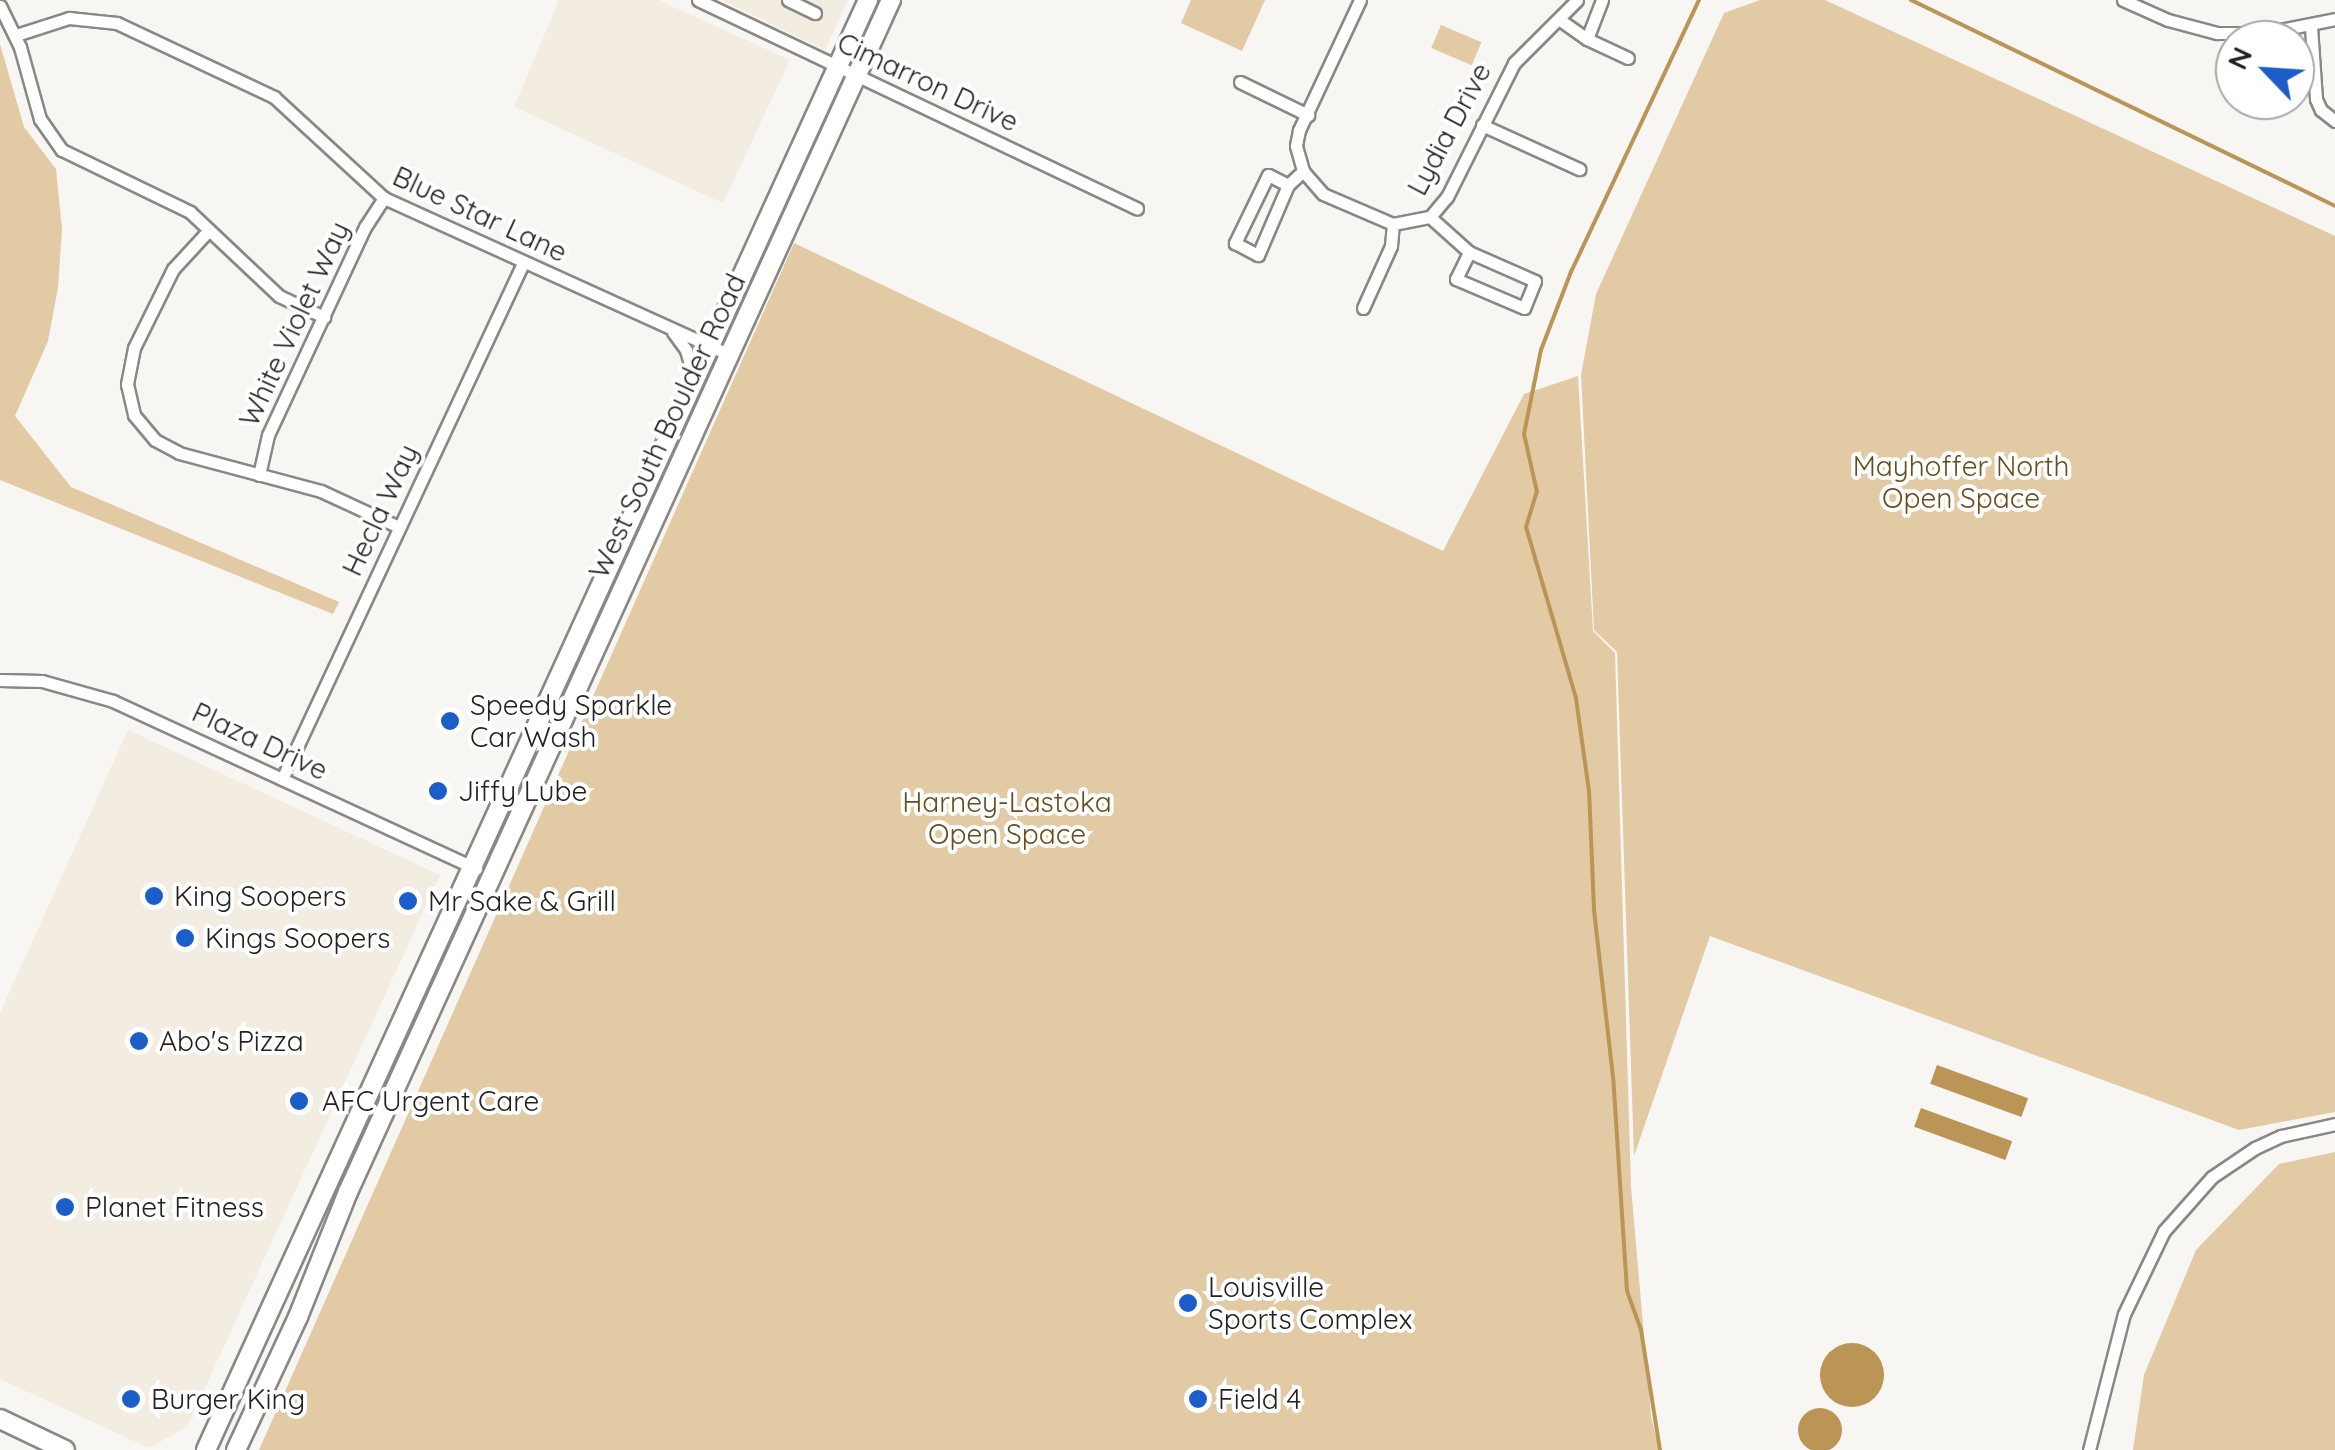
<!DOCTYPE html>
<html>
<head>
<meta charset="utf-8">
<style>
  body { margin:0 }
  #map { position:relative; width:2335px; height:1450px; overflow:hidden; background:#f8f6f2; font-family:Quicksand,sans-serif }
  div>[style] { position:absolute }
  .built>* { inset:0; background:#f3ece1 }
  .green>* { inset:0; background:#e2cba4; transform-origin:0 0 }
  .water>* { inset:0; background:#bb9555; transform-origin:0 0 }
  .round { border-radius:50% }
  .stream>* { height:4px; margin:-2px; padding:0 2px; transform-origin:2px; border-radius:2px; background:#bb9555 }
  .roads { filter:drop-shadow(2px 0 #8a8884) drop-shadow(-2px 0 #8a8884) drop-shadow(0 2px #8a8884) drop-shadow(0 -2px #8a8884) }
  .street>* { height:11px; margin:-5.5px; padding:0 5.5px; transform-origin:5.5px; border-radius:5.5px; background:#fff }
  .primary>* { height:18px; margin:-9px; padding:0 9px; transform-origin:9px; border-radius:9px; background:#fff }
  .dots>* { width:28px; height:28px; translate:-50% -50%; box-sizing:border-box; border:5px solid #fff; border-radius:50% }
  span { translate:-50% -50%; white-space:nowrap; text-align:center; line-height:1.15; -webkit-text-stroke:8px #fff; paint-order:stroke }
  .street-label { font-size:28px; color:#232221 }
  .park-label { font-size:28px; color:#684d1c }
  .poi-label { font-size:28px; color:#232221 }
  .left { translate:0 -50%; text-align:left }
  .north { position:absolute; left:2215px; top:20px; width:100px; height:100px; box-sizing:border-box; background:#fff; border:2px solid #a7a7a6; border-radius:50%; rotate:295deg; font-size:28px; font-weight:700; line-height:40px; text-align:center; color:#232221 }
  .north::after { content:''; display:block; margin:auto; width:35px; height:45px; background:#1b5eca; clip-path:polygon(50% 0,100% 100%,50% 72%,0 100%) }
</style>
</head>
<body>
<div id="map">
  <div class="built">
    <div style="clip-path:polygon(559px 0,658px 0,790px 60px,723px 203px,514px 107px)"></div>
    <div style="clip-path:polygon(722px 0,848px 0,825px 50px)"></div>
    <div style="clip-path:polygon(128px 730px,440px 875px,187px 1427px,149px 1448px,0 1379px,0 1013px)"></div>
  </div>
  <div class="green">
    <div style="clip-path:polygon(1191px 0,1265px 0,1242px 51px,1181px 23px)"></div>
    <div style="clip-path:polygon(1760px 0,1825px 0,2335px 236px,2335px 1112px,2239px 1130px,1710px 936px,1634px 1156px,1617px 652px,1594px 630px,1581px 375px,1596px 294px,1724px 13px)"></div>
    <div style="left:1441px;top:25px;width:44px;height:25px;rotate:23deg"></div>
    <div style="clip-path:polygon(0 44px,24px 127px,56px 169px,62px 229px,58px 288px,48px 341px,15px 416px,71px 487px,339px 602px,333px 614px,0 480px)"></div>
    <div style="clip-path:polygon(794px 243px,1443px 551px,1524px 394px,1578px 376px,1593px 631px,1615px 653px,1631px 1187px,1651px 1416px,1659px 1450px,259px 1450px)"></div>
    <div style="clip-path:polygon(2335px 1152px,2335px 1450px,2133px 1450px,2144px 1375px,2196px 1250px,2279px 1164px)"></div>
  </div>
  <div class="water">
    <div style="left:1937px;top:1065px;width:97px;height:20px;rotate:20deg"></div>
    <div style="left:1921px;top:1108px;width:97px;height:20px;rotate:20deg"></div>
    <div class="round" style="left:1820px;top:1343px;width:64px;height:64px"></div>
    <div class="round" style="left:1798px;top:1408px;width:44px;height:44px"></div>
  </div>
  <div class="stream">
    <div style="left:1911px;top:0;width:471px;rotate:25.9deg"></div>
    <div style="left:1660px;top:1450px;width:121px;rotate:-99deg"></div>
    <div style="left:1641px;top:1330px;width:41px;rotate:-109.7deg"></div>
    <div style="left:1627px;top:1291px;width:214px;rotate:-93.7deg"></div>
    <div style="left:1613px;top:1077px;width:169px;rotate:-96.5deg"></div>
    <div style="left:1594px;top:909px;width:118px;rotate:-92.4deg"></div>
    <div style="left:1589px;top:791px;width:94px;rotate:-98deg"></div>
    <div style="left:1576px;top:698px;width:178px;rotate:-106.3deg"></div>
    <div style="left:1526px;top:527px;width:37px;rotate:-73deg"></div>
    <div style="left:1537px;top:492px;width:59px;rotate:-102.6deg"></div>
    <div style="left:1524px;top:434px;width:86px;rotate:-78.6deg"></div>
    <div style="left:1541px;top:350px;width:84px;rotate:-69deg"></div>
    <div style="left:1571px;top:272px;width:301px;rotate:-64.8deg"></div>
  </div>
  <div class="roads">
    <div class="street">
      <div style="left:698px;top:0;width:486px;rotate:25.4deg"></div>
      <div style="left:788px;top:0;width:30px;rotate:26deg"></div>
      <div style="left:1360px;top:0;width:144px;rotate:115.1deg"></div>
      <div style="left:1299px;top:130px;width:16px;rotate:101deg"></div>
      <div style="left:1296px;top:146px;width:26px;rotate:74deg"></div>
      <div style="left:1303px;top:171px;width:30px;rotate:49deg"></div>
      <div style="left:1323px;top:194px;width:76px;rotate:23.2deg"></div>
      <div style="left:1393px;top:224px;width:38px;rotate:-11deg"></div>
      <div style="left:1430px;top:217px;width:26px;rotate:-50deg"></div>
      <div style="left:1447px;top:197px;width:150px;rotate:-63.4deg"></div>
      <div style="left:1514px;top:63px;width:89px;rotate:-45deg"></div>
      <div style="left:2123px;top:0;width:49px;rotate:24deg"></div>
      <div style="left:2168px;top:20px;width:51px;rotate:14.9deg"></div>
      <div style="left:2217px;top:33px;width:48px"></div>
      <div style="left:2265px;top:33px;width:71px;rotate:-11.3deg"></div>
      <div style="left:0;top:6px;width:46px;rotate:64deg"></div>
      <div style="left:20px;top:47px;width:75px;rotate:74.5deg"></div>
      <div style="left:40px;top:119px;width:38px;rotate:55deg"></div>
      <div style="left:62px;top:150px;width:142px;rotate:25.8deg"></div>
      <div style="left:190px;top:212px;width:122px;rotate:43.3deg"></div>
      <div style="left:279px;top:296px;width:50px;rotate:25deg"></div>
      <div style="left:1560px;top:20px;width:33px;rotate:35deg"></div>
      <div style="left:1587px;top:39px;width:45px;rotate:24.9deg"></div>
      <div style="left:2311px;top:27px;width:72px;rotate:86deg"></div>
      <div style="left:2316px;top:99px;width:12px;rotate:66deg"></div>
      <div style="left:2321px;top:110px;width:18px;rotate:38deg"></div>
      <div style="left:16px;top:35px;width:56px;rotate:-17.8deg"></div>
      <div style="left:69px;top:18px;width:48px;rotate:5.9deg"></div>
      <div style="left:117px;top:23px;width:174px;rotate:25.2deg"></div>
      <div style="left:274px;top:97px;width:149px;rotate:42.6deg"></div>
      <div style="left:384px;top:198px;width:380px;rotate:24.4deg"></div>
      <div style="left:1587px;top:39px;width:42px;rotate:-69deg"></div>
      <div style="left:1240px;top:82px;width:76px;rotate:25.9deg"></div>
      <div style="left:1482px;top:125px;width:107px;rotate:24.4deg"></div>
      <div style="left:1288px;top:185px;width:22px;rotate:-153deg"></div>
      <div style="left:1268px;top:175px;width:76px;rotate:115.9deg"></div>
      <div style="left:1235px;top:243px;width:26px;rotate:28deg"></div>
      <div style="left:1258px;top:255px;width:76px;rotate:-66.8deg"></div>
      <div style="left:1288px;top:185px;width:21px;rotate:-43deg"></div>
      <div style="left:1430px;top:217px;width:52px;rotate:41.9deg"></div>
      <div style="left:1469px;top:252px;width:72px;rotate:23.7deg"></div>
      <div style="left:1535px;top:281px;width:29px;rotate:112deg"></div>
      <div style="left:1524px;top:308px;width:74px;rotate:-156.9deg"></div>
      <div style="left:1456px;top:279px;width:30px;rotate:-64deg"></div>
      <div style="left:209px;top:230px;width:53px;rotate:132.7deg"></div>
      <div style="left:173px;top:269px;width:88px;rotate:116.3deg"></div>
      <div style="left:134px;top:348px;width:37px;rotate:101deg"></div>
      <div style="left:127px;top:384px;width:32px;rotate:77deg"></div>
      <div style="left:134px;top:415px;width:33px;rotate:50deg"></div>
      <div style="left:155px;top:440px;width:27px;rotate:28deg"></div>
      <div style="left:179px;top:453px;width:147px;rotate:15deg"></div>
      <div style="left:321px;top:491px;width:86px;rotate:24.8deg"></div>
      <div style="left:1363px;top:308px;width:68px;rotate:-65.7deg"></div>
      <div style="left:1391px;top:246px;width:22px;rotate:-85deg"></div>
      <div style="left:673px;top:332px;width:22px;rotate:54deg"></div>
      <div style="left:686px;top:350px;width:29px;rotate:74deg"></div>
      <div style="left:259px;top:475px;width:41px;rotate:-77.3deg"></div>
      <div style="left:268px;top:435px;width:230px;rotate:-65deg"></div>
      <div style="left:365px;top:227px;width:35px;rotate:-57deg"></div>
      <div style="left:0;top:680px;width:42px;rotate:1.4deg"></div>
      <div style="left:42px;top:681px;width:74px;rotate:15.7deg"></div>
      <div style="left:113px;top:701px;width:400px;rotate:24.8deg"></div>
      <div style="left:282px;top:779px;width:570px;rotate:-64.96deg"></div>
      <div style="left:2089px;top:1450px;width:140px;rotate:-75.6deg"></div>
      <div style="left:2124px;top:1314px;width:92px;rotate:-64.3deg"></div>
      <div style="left:2164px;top:1231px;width:72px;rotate:-48.4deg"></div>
      <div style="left:2212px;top:1177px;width:52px;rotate:-34deg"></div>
      <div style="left:2255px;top:1148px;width:29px;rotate:-25deg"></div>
      <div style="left:2281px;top:1136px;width:55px;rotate:-12.5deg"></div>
    </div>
    <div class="primary">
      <div style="left:0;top:1419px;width:72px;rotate:25.5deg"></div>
      <div style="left:206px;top:1450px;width:1594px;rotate:-65.46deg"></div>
      <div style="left:236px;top:1450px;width:147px;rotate:-65deg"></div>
      <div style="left:298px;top:1317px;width:135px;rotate:-68.2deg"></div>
      <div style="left:348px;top:1192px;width:1310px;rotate:-65.51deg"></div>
    </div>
  </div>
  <div class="dots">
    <div style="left:450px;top:721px;background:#1b5eca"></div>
    <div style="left:438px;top:791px;background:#1b5eca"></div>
    <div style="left:154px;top:896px;background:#1b5eca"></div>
    <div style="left:408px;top:901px;background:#1b5eca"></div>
    <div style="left:185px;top:938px;background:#1b5eca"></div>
    <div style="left:139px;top:1041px;background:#1b5eca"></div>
    <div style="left:299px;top:1101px;background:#1b5eca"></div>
    <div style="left:65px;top:1207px;background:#1b5eca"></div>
    <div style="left:1188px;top:1303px;background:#1b5eca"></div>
    <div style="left:131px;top:1399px;background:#1b5eca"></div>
    <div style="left:1198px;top:1399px;background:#1b5eca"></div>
  </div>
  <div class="street-label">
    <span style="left:928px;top:82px;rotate:25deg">Cimarron Drive</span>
    <span style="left:1449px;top:129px;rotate:-62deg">Lydia Drive</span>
    <span style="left:480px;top:214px;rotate:25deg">Blue Star Lane</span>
    <span style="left:294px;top:324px;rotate:-65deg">White Violet Way</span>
    <span style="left:667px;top:426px;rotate:-65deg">West South Boulder Road</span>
    <span style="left:380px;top:510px;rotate:-65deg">Hecla Way</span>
    <span style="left:260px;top:741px;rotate:25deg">Plaza Drive</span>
  </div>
  <div class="park-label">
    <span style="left:1961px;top:482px">Mayhoffer North<br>Open Space</span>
    <span style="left:1007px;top:818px">Harney-Lastoka<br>Open Space</span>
  </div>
  <div class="poi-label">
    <span class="left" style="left:470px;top:721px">Speedy Sparkle<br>Car Wash</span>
    <span class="left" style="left:458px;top:791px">Jiffy Lube</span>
    <span class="left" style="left:174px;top:896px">King Soopers</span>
    <span class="left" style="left:428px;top:901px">Mr Sake &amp; Grill</span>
    <span class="left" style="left:205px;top:938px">Kings Soopers</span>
    <span class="left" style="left:159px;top:1041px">Abo's Pizza</span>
    <span class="left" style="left:322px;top:1101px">AFC Urgent Care</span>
    <span class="left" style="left:85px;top:1207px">Planet Fitness</span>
    <span class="left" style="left:1208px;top:1303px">Louisville<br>Sports Complex</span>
    <span class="left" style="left:151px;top:1399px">Burger King</span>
    <span class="left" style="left:1218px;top:1399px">Field 4</span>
  </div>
  <div class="north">N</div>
</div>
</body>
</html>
